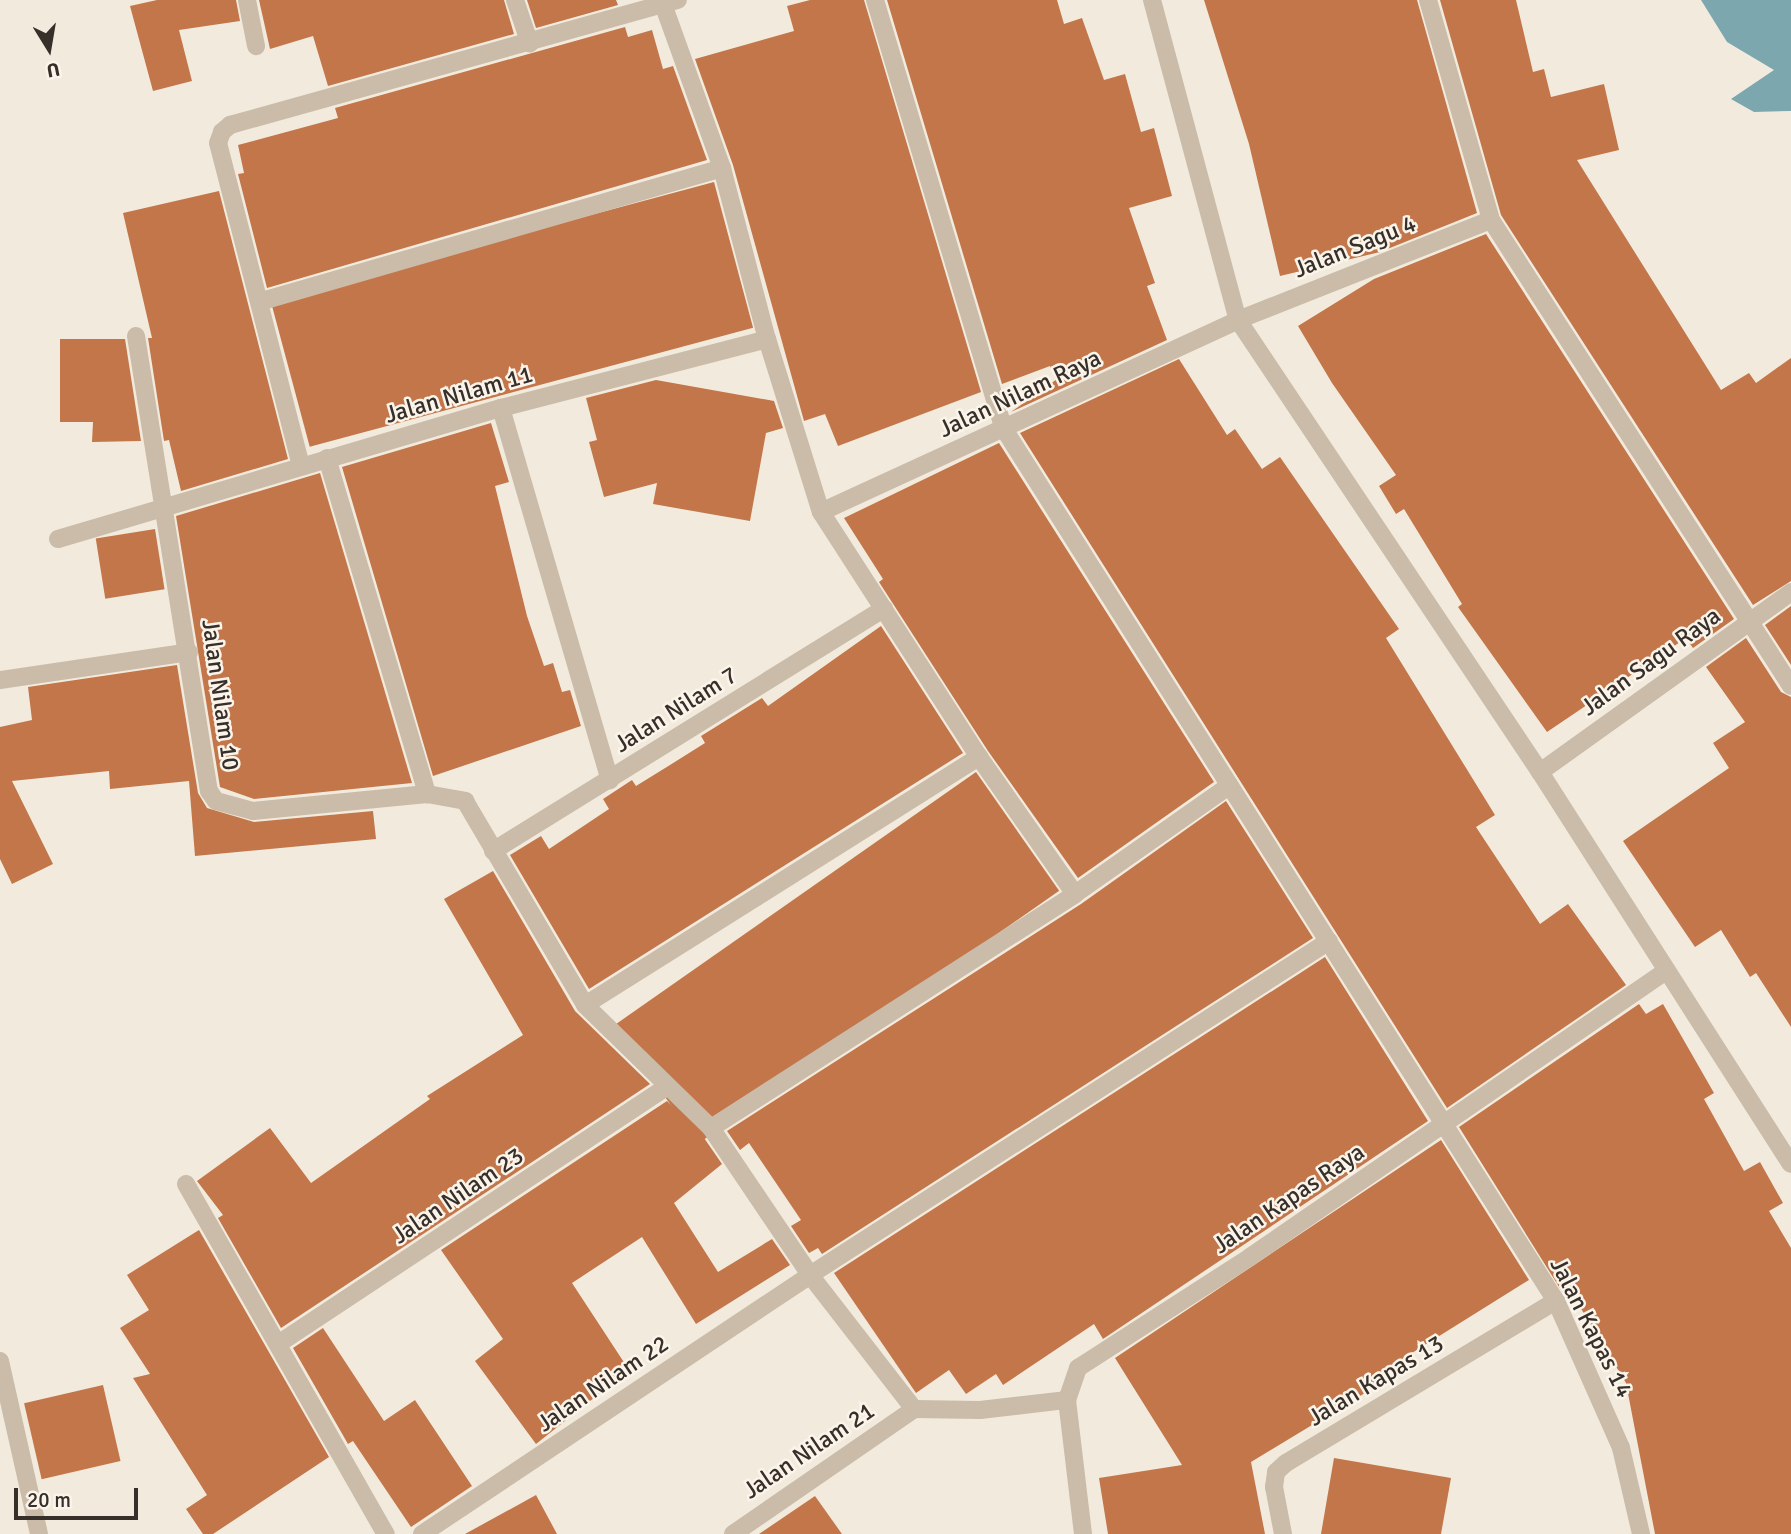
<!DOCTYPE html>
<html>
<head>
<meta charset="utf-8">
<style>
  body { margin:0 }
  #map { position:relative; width:1791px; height:1534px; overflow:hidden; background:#f2ebdd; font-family:Signika,sans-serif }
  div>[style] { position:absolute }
  .water>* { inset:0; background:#7da7af }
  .building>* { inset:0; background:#c3764a; transform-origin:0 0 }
  .minor>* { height:18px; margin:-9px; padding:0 9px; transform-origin:9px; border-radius:9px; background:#cabca9 }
  .tertiary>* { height:18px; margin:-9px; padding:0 9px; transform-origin:9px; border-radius:9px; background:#cabca9 }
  span { translate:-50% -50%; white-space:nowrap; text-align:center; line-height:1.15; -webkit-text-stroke:5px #faf4ea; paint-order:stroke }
  .street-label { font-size:24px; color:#372f29 }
  .north { position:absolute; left:14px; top:14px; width:70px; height:70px; -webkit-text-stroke:5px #faf4ea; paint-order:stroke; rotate:169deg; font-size:19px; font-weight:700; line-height:28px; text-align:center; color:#372f29 }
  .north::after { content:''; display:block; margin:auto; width:24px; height:32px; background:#372f29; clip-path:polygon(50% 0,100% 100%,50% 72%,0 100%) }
  .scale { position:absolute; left:14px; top:1488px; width:124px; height:32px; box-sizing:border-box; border:4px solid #372f29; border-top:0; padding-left:9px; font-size:21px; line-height:24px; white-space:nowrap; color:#372f29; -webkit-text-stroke:5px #faf4ea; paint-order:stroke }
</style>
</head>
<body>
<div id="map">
  <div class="water">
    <div style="clip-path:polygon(1701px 0,1791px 0,1791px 111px,1754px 112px,1731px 99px,1774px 70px,1727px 42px)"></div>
  </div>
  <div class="building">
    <div style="clip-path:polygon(157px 0,236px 0,240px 21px,179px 30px,192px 81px,153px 91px,130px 6px)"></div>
    <div style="clip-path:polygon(259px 0,504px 0,514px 34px,328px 86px,313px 36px,270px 49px)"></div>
    <div style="clip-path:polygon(527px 0,616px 0,618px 5px,536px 28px)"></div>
    <div style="clip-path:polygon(810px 0,864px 0,981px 392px,838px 446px,825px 414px,804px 421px,733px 165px,695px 59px,794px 31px,787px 6px)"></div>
    <div style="clip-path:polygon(887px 0,1057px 0,1064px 24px,1082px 18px,1104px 80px,1125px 74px,1141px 132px,1154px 128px,1172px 196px,1129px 208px,1155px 283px,1147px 286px,1167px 340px,1011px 412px,1057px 379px,1050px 366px,1002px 384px)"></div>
    <div style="clip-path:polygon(1204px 0,1417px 0,1477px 213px,1380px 252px,1280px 276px,1249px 144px)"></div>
    <div style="clip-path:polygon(1440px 0,1516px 0,1533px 72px,1544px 69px,1551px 97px,1604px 84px,1619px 150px,1577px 160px,1721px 390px,1749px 373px,1756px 383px,1791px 358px,1791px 581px,1753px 605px,1501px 215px)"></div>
    <div style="clip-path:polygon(625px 27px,628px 37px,652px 30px,663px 69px,673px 66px,707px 160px,267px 288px,238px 174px,244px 173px,238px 145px,338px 118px,335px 108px)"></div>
    <div style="left:714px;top:182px;width:151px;height:459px;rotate:75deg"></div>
    <div style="clip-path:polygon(219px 191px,288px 459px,181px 491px,169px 440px,164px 441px,148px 338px,152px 338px,123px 213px)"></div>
    <div style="clip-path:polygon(1486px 234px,1734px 619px,1693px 648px,1686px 638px,1547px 732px,1458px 607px,1462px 604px,1404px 509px,1396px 514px,1379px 486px,1396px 475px,1332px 383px,1298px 326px,1374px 279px)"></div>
    <div style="clip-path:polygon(60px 339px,125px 339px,141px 441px,92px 442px,93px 422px,60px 422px)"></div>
    <div style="clip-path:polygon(1179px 359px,1227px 435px,1235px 429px,1262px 469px,1280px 457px,1399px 629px,1386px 638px,1495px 815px,1476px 827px,1540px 924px,1568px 904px,1626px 985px,1447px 1108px,1020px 433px)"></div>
    <div style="clip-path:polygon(656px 380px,774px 401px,783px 428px,766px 433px,750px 521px,653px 504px,657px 483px,604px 497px,589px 442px,597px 440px,586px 398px)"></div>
    <div style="clip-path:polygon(491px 423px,509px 482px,495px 486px,527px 616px,544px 666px,553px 663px,562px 692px,570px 690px,581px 726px,433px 776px,342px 467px)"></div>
    <div style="clip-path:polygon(999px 443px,1214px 782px,1078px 878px,988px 751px,879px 582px,883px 579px,844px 518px)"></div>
    <div style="clip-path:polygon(320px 473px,412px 783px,254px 799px,220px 787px,176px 516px)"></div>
    <div style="left:155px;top:529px;width:61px;height:60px;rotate:81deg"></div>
    <div style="clip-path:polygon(1791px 606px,1791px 665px,1765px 625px)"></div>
    <div style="clip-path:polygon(881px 626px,963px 753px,589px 989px,510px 855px,541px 836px,549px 849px,609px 809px,603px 799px,632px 780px,636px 786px,670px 765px,705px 743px,701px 736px,762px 698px,768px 706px)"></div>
    <div style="clip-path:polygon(1746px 638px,1781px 692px,1791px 697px,1791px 1027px,1756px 973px,1750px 977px,1721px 930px,1695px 947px,1623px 841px,1729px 768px,1713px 743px,1745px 722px,1706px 667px)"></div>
    <div style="clip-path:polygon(177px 665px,198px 793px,207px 808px,254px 822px,373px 811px,376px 839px,195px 856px,189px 781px,110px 789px,109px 771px,12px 781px,53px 864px,12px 884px,0 859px,0 727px,32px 720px,28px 687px)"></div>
    <div style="left:976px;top:772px;width:145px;height:441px;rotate:55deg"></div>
    <div style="clip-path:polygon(1226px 801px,1313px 938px,822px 1254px,818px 1248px,809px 1253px,791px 1226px,801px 1220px,749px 1143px,740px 1150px,727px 1131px,1081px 904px)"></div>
    <div style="clip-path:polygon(493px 871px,575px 1011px,650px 1084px,281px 1328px,218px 1218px,223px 1215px,197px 1181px,270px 1128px,311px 1183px,430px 1099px,427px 1096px,523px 1035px,444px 899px)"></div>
    <div style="clip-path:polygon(1325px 957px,1428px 1121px,1103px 1339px,1094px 1324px,1003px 1385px,996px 1374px,966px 1394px,949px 1370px,916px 1393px,834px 1273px)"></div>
    <div style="clip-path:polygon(1639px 1004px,1646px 1014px,1663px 1004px,1714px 1093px,1704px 1099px,1744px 1171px,1760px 1162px,1783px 1203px,1769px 1211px,1791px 1248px,1791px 1534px,1655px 1534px,1626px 1383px,1577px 1302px,1571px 1306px,1459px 1127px)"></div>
    <div style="clip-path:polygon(667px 1101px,702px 1135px,722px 1164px,674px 1203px,718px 1272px,772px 1239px,790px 1265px,696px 1324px,642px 1237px,572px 1283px,629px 1370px,536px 1444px,475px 1361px,503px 1339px,441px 1250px)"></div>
    <div style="clip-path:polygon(1441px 1140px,1529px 1280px,1388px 1368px,1393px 1376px,1251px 1462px,1265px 1534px,1108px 1534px,1099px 1478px,1182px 1465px,1115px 1358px)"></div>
    <div style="clip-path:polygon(199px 1230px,329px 1457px,213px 1534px,203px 1534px,186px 1509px,207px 1495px,133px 1378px,150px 1374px,120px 1328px,149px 1310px,127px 1275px)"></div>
    <div style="clip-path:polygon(323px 1328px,384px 1421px,415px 1400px,472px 1486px,411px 1527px,353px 1441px,348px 1444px,293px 1348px)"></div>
    <div style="left:103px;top:1385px;width:78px;height:81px;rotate:77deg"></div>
    <div style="clip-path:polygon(1334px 1458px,1451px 1478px,1441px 1534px,1321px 1534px)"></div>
    <div style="clip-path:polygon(536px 1495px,557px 1534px,465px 1534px)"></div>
    <div style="clip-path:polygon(815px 1496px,842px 1534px,759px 1534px)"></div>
  </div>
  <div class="minor">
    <div style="left:247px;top:0;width:47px;rotate:78.9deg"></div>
    <div style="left:515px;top:0;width:46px;rotate:71.2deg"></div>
    <div style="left:875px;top:0;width:448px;rotate:73.3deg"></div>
    <div style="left:1004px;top:429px;width:1032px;rotate:57.67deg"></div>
    <div style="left:1556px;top:1301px;width:161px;rotate:66.1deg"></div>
    <div style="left:1621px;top:1448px;width:88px;rotate:76.9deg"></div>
    <div style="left:1428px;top:0;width:229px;rotate:74deg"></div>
    <div style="left:1491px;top:220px;width:554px;rotate:57.23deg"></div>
    <div style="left:663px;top:4px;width:174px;rotate:70.2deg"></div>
    <div style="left:722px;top:168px;width:177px;rotate:75.3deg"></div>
    <div style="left:767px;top:339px;width:181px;rotate:72.7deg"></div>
    <div style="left:821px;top:512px;width:292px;rotate:57.2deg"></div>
    <div style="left:979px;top:757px;width:167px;rotate:55deg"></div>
    <div style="left:262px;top:301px;width:479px;rotate:-16.1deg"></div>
    <div style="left:136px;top:336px;width:461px;rotate:80.9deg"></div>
    <div style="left:209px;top:791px;width:12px;rotate:55deg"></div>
    <div style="left:216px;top:801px;width:38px;rotate:15deg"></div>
    <div style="left:253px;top:811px;width:175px;rotate:-5.6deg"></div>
    <div style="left:427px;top:794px;width:39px;rotate:10deg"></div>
    <div style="left:465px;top:801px;width:237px;rotate:59.5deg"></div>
    <div style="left:585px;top:1005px;width:176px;rotate:44.3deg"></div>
    <div style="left:711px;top:1128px;width:177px;rotate:56deg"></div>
    <div style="left:810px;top:1275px;width:170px;rotate:52.2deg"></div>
    <div style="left:914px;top:1409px;width:66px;rotate:0.9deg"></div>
    <div style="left:980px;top:1410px;width:88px;rotate:-6.6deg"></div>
    <div style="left:501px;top:408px;width:388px;rotate:73.7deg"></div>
    <div style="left:327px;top:458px;width:351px;rotate:73.4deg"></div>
    <div style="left:301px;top:466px;width:333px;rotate:-104.4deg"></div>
    <div style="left:218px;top:143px;width:12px;rotate:-70deg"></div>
    <div style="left:222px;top:132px;width:11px;rotate:-41deg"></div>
    <div style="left:230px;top:125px;width:465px;rotate:-15.6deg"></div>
    <div style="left:821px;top:512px;width:459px;rotate:-24.7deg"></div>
    <div style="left:1238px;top:320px;width:272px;rotate:-21.6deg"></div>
    <div style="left:58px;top:539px;width:462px;rotate:-16.5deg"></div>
    <div style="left:501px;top:408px;width:275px;rotate:-14.5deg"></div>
    <div style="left:0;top:680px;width:191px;rotate:-8.4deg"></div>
    <div style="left:1540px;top:772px;width:309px;rotate:-35.6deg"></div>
    <div style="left:493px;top:851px;width:460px;rotate:-31.8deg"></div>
    <div style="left:585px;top:1005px;width:466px;rotate:-32.2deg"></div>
    <div style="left:711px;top:1128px;width:433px;rotate:-32.7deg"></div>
    <div style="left:1075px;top:894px;width:189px;rotate:-35.1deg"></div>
    <div style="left:186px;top:1184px;width:403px;rotate:60.3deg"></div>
    <div style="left:278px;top:1344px;width:464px;rotate:-33.5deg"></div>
    <div style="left:0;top:1361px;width:177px;rotate:77.3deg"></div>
    <div style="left:422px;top:1534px;width:467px;rotate:-33.7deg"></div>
    <div style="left:810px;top:1275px;width:617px;rotate:-32.76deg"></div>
    <div style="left:733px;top:1534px;width:220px;rotate:-34.6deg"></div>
    <div style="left:1083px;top:1534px;width:135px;rotate:-96.8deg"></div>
    <div style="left:1067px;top:1400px;width:34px;rotate:-71deg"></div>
    <div style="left:1078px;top:1368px;width:205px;rotate:-32.8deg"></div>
    <div style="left:1250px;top:1257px;width:505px;rotate:-34.51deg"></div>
    <div style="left:1283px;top:1534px;width:48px;rotate:-100.8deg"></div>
    <div style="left:1274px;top:1487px;width:15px;rotate:-82deg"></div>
    <div style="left:1276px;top:1472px;width:13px;rotate:-42deg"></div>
    <div style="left:1286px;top:1463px;width:315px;rotate:-31deg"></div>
  </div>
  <div class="tertiary">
    <div style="left:1152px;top:0;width:331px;rotate:75deg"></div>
    <div style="left:1238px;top:320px;width:544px;rotate:56.25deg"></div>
    <div style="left:1540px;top:772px;width:465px;rotate:57.4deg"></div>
  </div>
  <div class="street-label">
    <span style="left:1355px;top:247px;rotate:-22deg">Jalan Sagu 4</span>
    <span style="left:1020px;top:394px;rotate:-25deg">Jalan Nilam Raya</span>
    <span style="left:459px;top:395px;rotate:-16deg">Jalan Nilam 11</span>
    <span style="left:1651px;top:662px;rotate:-36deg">Jalan Sagu Raya</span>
    <span style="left:220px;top:695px;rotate:82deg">Jalan Nilam 10</span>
    <span style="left:676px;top:710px;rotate:-32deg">Jalan Nilam 7</span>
    <span style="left:458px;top:1196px;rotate:-34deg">Jalan Nilam 23</span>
    <span style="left:1289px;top:1199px;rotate:-34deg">Jalan Kapas Raya</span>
    <span style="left:1591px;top:1328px;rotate:63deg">Jalan Kapas 14</span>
    <span style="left:1376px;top:1381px;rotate:-31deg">Jalan Kapas 13</span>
    <span style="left:603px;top:1384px;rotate:-34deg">Jalan Nilam 22</span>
    <span style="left:809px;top:1451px;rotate:-34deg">Jalan Nilam 21</span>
  </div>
  <div class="north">U</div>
  <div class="scale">20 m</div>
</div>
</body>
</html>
